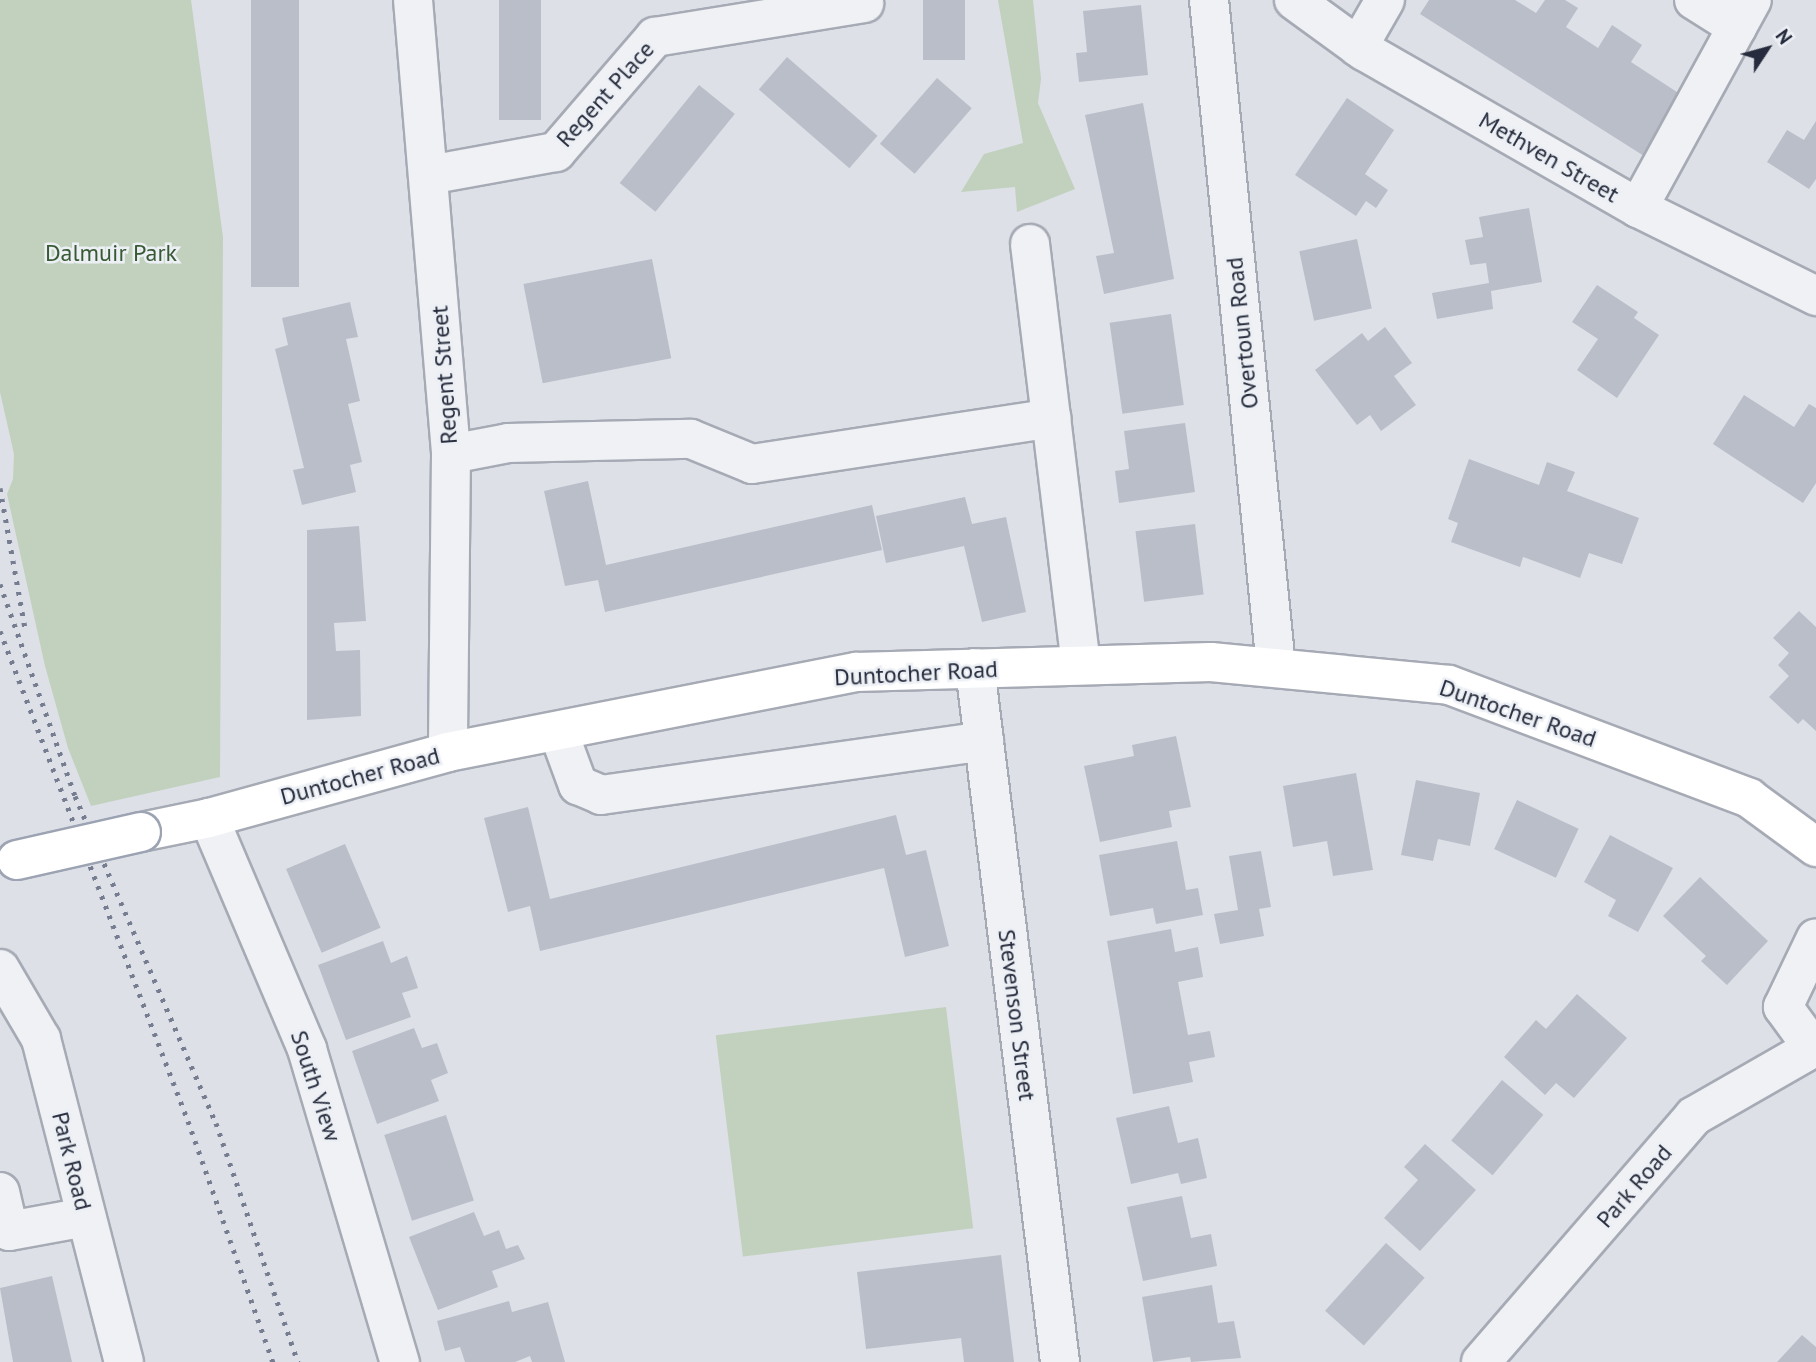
<!DOCTYPE html>
<html>
<head>
<meta charset="utf-8">
<style>
  body { margin:0 }
  #map { position:relative; width:1816px; height:1362px; overflow:hidden; background:#dde0e7; font-family:"PT Sans",sans-serif }
  div>[style] { position:absolute }
  .green>* { inset:0; background:#c1d1be; transform-origin:0 0 }
  .building>* { inset:0; background:#babec9; transform-origin:0 0 }
  .roads { filter:drop-shadow(2px 0 #a6aab4) drop-shadow(-2px 0 #a6aab4) drop-shadow(0 2px #a6aab4) drop-shadow(0 -2px #a6aab4) }
  .minor>* { height:38px; margin:-19px; padding:0 19px; transform-origin:19px; border-radius:19px; background:#eff1f5 }
  .major>* { height:38px; margin:-19px; padding:0 19px; transform-origin:19px; border-radius:19px; background:#fff }
  .rail>* { height:5px; margin-top:-2.5px; transform-origin:0; background:repeating-linear-gradient(90deg,#767d90 0 3.5px,transparent 0 10.5px) }
  .bridges { filter:drop-shadow(2px 0 #9ca3b2) drop-shadow(-2px 0 #9ca3b2) drop-shadow(0 2px #9ca3b2) drop-shadow(0 -2px #9ca3b2) }
  .major-bridge>* { height:38px; margin:-19px; padding:0 19px; transform-origin:19px; border-radius:19px; background:#fff }
  span { translate:-50% -50%; white-space:nowrap; text-align:center; line-height:1.15; -webkit-text-stroke:5px #eceff4; paint-order:stroke }
  .street-label { font-size:24px; color:#262c3d }
  .park-label { font-size:24px; color:#375933 }
  .north { position:absolute; left:1732px; top:14px; width:70px; height:70px; -webkit-text-stroke:5px #eceff4; paint-order:stroke; rotate:54deg; font-size:19px; font-weight:700; line-height:28px; text-align:center; color:#262c3d }
  .north::after { content:''; display:block; margin:auto; width:24px; height:32px; background:#262c3d; clip-path:polygon(50% 0,100% 100%,50% 72%,0 100%) }
</style>
</head>
<body>
<div id="map">
  <div class="green">
    <div style="clip-path:polygon(0 0,191px 0,223px 237px,220px 777px,91px 806px,68px 748px,45px 666px,7px 494px,13px 479px,14px 454px,0 392px)"></div>
    <div style="clip-path:polygon(998px 0,1033px 0,1041px 79px,1038px 103px,1075px 189px,1017px 212px,1015px 187px,961px 192px,984px 154px,1023px 143px)"></div>
    <div style="left:946px;top:1007px;width:223px;height:232px;rotate:83deg"></div>
  </div>
  <div class="building">
    <div style="left:251px;top:0;width:48px;height:287px"></div>
    <div style="left:499px;top:0;width:42px;height:120px"></div>
    <div style="left:923px;top:0;width:42px;height:60px"></div>
    <div style="clip-path:polygon(1429px 0,1515px 0,1536px 13px,1545px 0,1565px 0,1578px 8px,1566px 27px,1598px 48px,1612px 25px,1642px 45px,1631px 62px,1683px 96px,1644px 156px,1420px 14px)"></div>
    <div style="clip-path:polygon(1141px 5px,1148px 75px,1079px 82px,1076px 53px,1087px 52px,1083px 11px)"></div>
    <div style="left:787px;top:57px;width:120px;height:43px;rotate:41deg"></div>
    <div style="left:937px;top:78px;width:46px;height:87px;rotate:41deg"></div>
    <div style="left:699px;top:85px;width:46px;height:126px;rotate:39deg"></div>
    <div style="clip-path:polygon(1347px 98px,1394px 130px,1365px 174px,1388px 190px,1376px 208px,1366px 201px,1356px 216px,1295px 175px)"></div>
    <div style="clip-path:polygon(1143px 103px,1174px 279px,1104px 294px,1096px 256px,1114px 253px,1085px 115px)"></div>
    <div style="clip-path:polygon(1816px 121px,1816px 179px,1809px 189px,1767px 162px,1787px 130px,1804px 140px)"></div>
    <div style="clip-path:polygon(1529px 208px,1542px 282px,1491px 291px,1493px 309px,1437px 319px,1432px 293px,1489px 283px,1486px 263px,1470px 265px,1465px 240px,1483px 237px,1479px 217px)"></div>
    <div style="left:1357px;top:239px;width:71px;height:59px;rotate:78deg"></div>
    <div style="left:652px;top:259px;width:101px;height:131px;rotate:79deg"></div>
    <div style="clip-path:polygon(1597px 285px,1638px 312px,1634px 318px,1659px 335px,1617px 398px,1577px 370px,1598px 339px,1572px 322px)"></div>
    <div style="clip-path:polygon(350px 302px,358px 337px,346px 339px,360px 401px,348px 404px,362px 462px,350px 465px,356px 492px,302px 505px,293px 470px,304px 468px,275px 349px,288px 345px,282px 318px)"></div>
    <div style="left:1171px;top:314px;width:92px;height:62px;rotate:82deg"></div>
    <div style="clip-path:polygon(1385px 327px,1412px 363px,1394px 376px,1416px 405px,1381px 431px,1370px 415px,1357px 425px,1315px 370px,1362px 333px,1368px 341px)"></div>
    <div style="clip-path:polygon(1744px 395px,1794px 427px,1809px 404px,1816px 408px,1816px 483px,1803px 503px,1713px 444px)"></div>
    <div style="clip-path:polygon(1185px 423px,1195px 492px,1119px 503px,1115px 471px,1129px 469px,1124px 431px)"></div>
    <div style="clip-path:polygon(1469px 459px,1539px 485px,1547px 462px,1575px 472px,1567px 491px,1639px 518px,1622px 564px,1589px 553px,1580px 578px,1523px 557px,1520px 567px,1451px 542px,1458px 523px,1448px 519px)"></div>
    <div style="clip-path:polygon(588px 481px,606px 565px,872px 505px,882px 550px,605px 612px,598px 580px,565px 586px,544px 491px)"></div>
    <div style="clip-path:polygon(965px 497px,972px 524px,1006px 517px,1026px 612px,982px 622px,964px 546px,886px 563px,876px 516px)"></div>
    <div style="left:1195px;top:524px;width:71px;height:60px;rotate:83deg"></div>
    <div style="clip-path:polygon(359px 526px,366px 621px,334px 623px,336px 651px,360px 650px,361px 716px,307px 720px,307px 530px)"></div>
    <div style="clip-path:polygon(1799px 611px,1816px 627px,1816px 731px,1803px 719px,1798px 724px,1769px 697px,1789px 676px,1778px 665px,1789px 653px,1773px 638px)"></div>
    <div style="clip-path:polygon(1176px 736px,1191px 807px,1169px 811px,1172px 827px,1100px 842px,1084px 766px,1134px 756px,1132px 745px)"></div>
    <div style="clip-path:polygon(1356px 773px,1373px 870px,1333px 876px,1327px 841px,1293px 847px,1283px 786px)"></div>
    <div style="clip-path:polygon(1416px 780px,1480px 793px,1470px 846px,1438px 839px,1433px 861px,1401px 855px)"></div>
    <div style="left:1517px;top:800px;width:68px;height:54px;rotate:25deg"></div>
    <div style="clip-path:polygon(528px 807px,550px 899px,896px 815px,906px 855px,926px 850px,949px 946px,905px 957px,884px 868px,540px 951px,530px 906px,508px 912px,484px 818px)"></div>
    <div style="clip-path:polygon(1610px 835px,1673px 868px,1638px 932px,1608px 916px,1616px 900px,1584px 882px)"></div>
    <div style="clip-path:polygon(1177px 841px,1186px 890px,1198px 888px,1203px 915px,1156px 924px,1153px 908px,1110px 916px,1099px 855px)"></div>
    <div style="left:345px;top:844px;width:91px;height:64px;rotate:67deg"></div>
    <div style="clip-path:polygon(1261px 851px,1271px 907px,1259px 909px,1264px 936px,1220px 944px,1214px 914px,1238px 910px,1229px 856px)"></div>
    <div style="clip-path:polygon(1700px 877px,1768px 941px,1727px 985px,1701px 961px,1706px 956px,1663px 916px)"></div>
    <div style="clip-path:polygon(1171px 929px,1175px 952px,1198px 947px,1203px 977px,1178px 982px,1188px 1035px,1210px 1031px,1215px 1057px,1189px 1062px,1193px 1082px,1133px 1094px,1107px 941px)"></div>
    <div style="clip-path:polygon(383px 941px,391px 963px,407px 956px,418px 988px,402px 993px,411px 1017px,346px 1040px,318px 965px)"></div>
    <div style="clip-path:polygon(1577px 994px,1627px 1038px,1574px 1098px,1556px 1083px,1545px 1095px,1504px 1057px,1536px 1020px,1546px 1029px)"></div>
    <div style="clip-path:polygon(414px 1028px,422px 1048px,437px 1043px,448px 1073px,431px 1080px,439px 1101px,377px 1124px,352px 1051px)"></div>
    <div style="left:1502px;top:1080px;width:54px;height:79px;rotate:40deg"></div>
    <div style="clip-path:polygon(1169px 1106px,1178px 1143px,1198px 1138px,1207px 1178px,1181px 1184px,1178px 1173px,1131px 1184px,1116px 1118px)"></div>
    <div style="left:446px;top:1115px;width:90px;height:65px;rotate:72deg"></div>
    <div style="clip-path:polygon(1425px 1144px,1476px 1190px,1420px 1251px,1384px 1218px,1418px 1180px,1404px 1167px)"></div>
    <div style="clip-path:polygon(1182px 1196px,1191px 1238px,1211px 1234px,1217px 1266px,1143px 1281px,1127px 1207px)"></div>
    <div style="clip-path:polygon(474px 1212px,484px 1236px,499px 1230px,506px 1249px,518px 1245px,525px 1259px,492px 1271px,498px 1287px,438px 1310px,409px 1237px)"></div>
    <div style="left:1386px;top:1243px;width:52px;height:91px;rotate:42deg"></div>
    <div style="clip-path:polygon(1001px 1255px,1014px 1362px,964px 1362px,961px 1338px,866px 1349px,857px 1272px)"></div>
    <div style="clip-path:polygon(52px 1276px,72px 1362px,13px 1362px,0 1288px)"></div>
    <div style="clip-path:polygon(1212px 1285px,1218px 1323px,1234px 1321px,1241px 1358px,1191px 1362px,1190px 1357px,1153px 1362px,1142px 1297px)"></div>
    <div style="clip-path:polygon(509px 1301px,512px 1312px,548px 1302px,565px 1362px,532px 1362px,530px 1356px,515px 1362px,465px 1362px,460px 1347px,445px 1351px,437px 1321px)"></div>
    <div style="clip-path:polygon(1802px 1335px,1816px 1347px,1816px 1362px,1777px 1362px)"></div>
  </div>
  <div class="roads">
    <div class="minor">
      <div style="left:413px;top:0;width:456px;rotate:85.2deg"></div>
      <div style="left:451px;top:454px;width:298px;rotate:90.6deg"></div>
      <div style="left:1209px;top:0;width:669px;rotate:84.26deg"></div>
      <div style="left:1294px;top:0;width:87px;rotate:36.1deg"></div>
      <div style="left:1364px;top:51px;width:316px;rotate:29.8deg"></div>
      <div style="left:1638px;top:208px;width:199px;rotate:26.3deg"></div>
      <div style="left:1694px;top:0;width:51px;rotate:32.1deg"></div>
      <div style="left:1358px;top:47px;width:54px;rotate:-60.1deg"></div>
      <div style="left:429px;top:175px;width:129px;rotate:-10.3deg"></div>
      <div style="left:556px;top:152px;width:152px;rotate:-49.3deg"></div>
      <div style="left:655px;top:37px;width:212px;rotate:-9.2deg"></div>
      <div style="left:1638px;top:208px;width:237px;rotate:-61.3deg"></div>
      <div style="left:1030px;top:244px;width:424px;rotate:83.1deg"></div>
      <div style="left:451px;top:454px;width:58px;rotate:-10.9deg"></div>
      <div style="left:508px;top:443px;width:183px;rotate:-1.3deg"></div>
      <div style="left:691px;top:439px;width:66px;rotate:22.3deg"></div>
      <div style="left:752px;top:464px;width:303px;rotate:-8.7deg"></div>
      <div style="left:975px;top:668px;width:699px;rotate:83.02deg"></div>
      <div style="left:558px;top:731px;width:58px;rotate:69.7deg"></div>
      <div style="left:578px;top:785px;width:25px;rotate:23deg"></div>
      <div style="left:601px;top:795px;width:387px;rotate:-8deg"></div>
      <div style="left:209px;top:818px;width:251px;rotate:67deg"></div>
      <div style="left:307px;top:1049px;width:327px;rotate:73.5deg"></div>
      <div style="left:0;top:969px;width:81px;rotate:59.6deg"></div>
      <div style="left:41px;top:1039px;width:333px;rotate:75.6deg"></div>
      <div style="left:1813px;top:1048px;width:51px;rotate:-126.2deg"></div>
      <div style="left:1783px;top:1007px;width:76px;rotate:-64.4deg"></div>
      <div style="left:0;top:1192px;width:40px;rotate:77deg"></div>
      <div style="left:9px;top:1231px;width:78px;rotate:-10.3deg"></div>
      <div style="left:1481px;top:1362px;width:325px;rotate:-49.1deg"></div>
      <div style="left:1694px;top:1116px;width:141px;rotate:-29.8deg"></div>
    </div>
    <div class="major">
      <div style="left:141px;top:832px;width:69px;rotate:-11.6deg"></div>
      <div style="left:209px;top:818px;width:248px;rotate:-15.4deg"></div>
      <div style="left:448px;top:752px;width:416px;rotate:-11.1deg"></div>
      <div style="left:856px;top:672px;width:355px;rotate:-1.6deg"></div>
      <div style="left:1211px;top:662px;width:239px;rotate:5.5deg"></div>
      <div style="left:1449px;top:685px;width:321px;rotate:20.6deg"></div>
      <div style="left:1749px;top:798px;width:83px;rotate:36.2deg"></div>
    </div>
  </div>
  <div class="rail">
    <div style="left:0;top:488px;width:143px;rotate:79.9deg"></div>
    <div style="left:0;top:584px;width:225px;rotate:70.5deg"></div>
    <div style="left:75px;top:796px;width:356px;rotate:66.7deg"></div>
    <div style="left:216px;top:1123px;width:253px;rotate:71.1deg"></div>
    <div style="left:0;top:631px;width:525px;rotate:69.01deg"></div>
    <div style="left:188px;top:1121px;width:256px;rotate:70.6deg"></div>
  </div>
  <div class="bridges">
    <div class="major-bridge">
      <div style="left:17px;top:860px;width:127px;rotate:-12.7deg"></div>
    </div>
  </div>
  <div class="street-label">
    <span style="left:605px;top:94px;rotate:-48deg">Regent Place</span>
    <span style="left:1549px;top:157px;rotate:30deg">Methven Street</span>
    <span style="left:1242px;top:333px;rotate:-96deg">Overtoun Road</span>
    <span style="left:444px;top:375px;rotate:-94deg">Regent Street</span>
    <span style="left:916px;top:673px;rotate:-3deg">Duntocher Road</span>
    <span style="left:1518px;top:713px;rotate:19deg">Duntocher Road</span>
    <span style="left:360px;top:776px;rotate:-15deg">Duntocher Road</span>
    <span style="left:1017px;top:1015px;rotate:83deg">Stevenson Street</span>
    <span style="left:316px;top:1086px;rotate:72deg">South View</span>
    <span style="left:72px;top:1161px;rotate:76deg">Park Road</span>
    <span style="left:1634px;top:1186px;rotate:-49deg">Park Road</span>
  </div>
  <div class="park-label">
    <span style="left:111px;top:253px">Dalmuir Park</span>
  </div>
  <div class="north">N</div>
</div>
</body>
</html>
